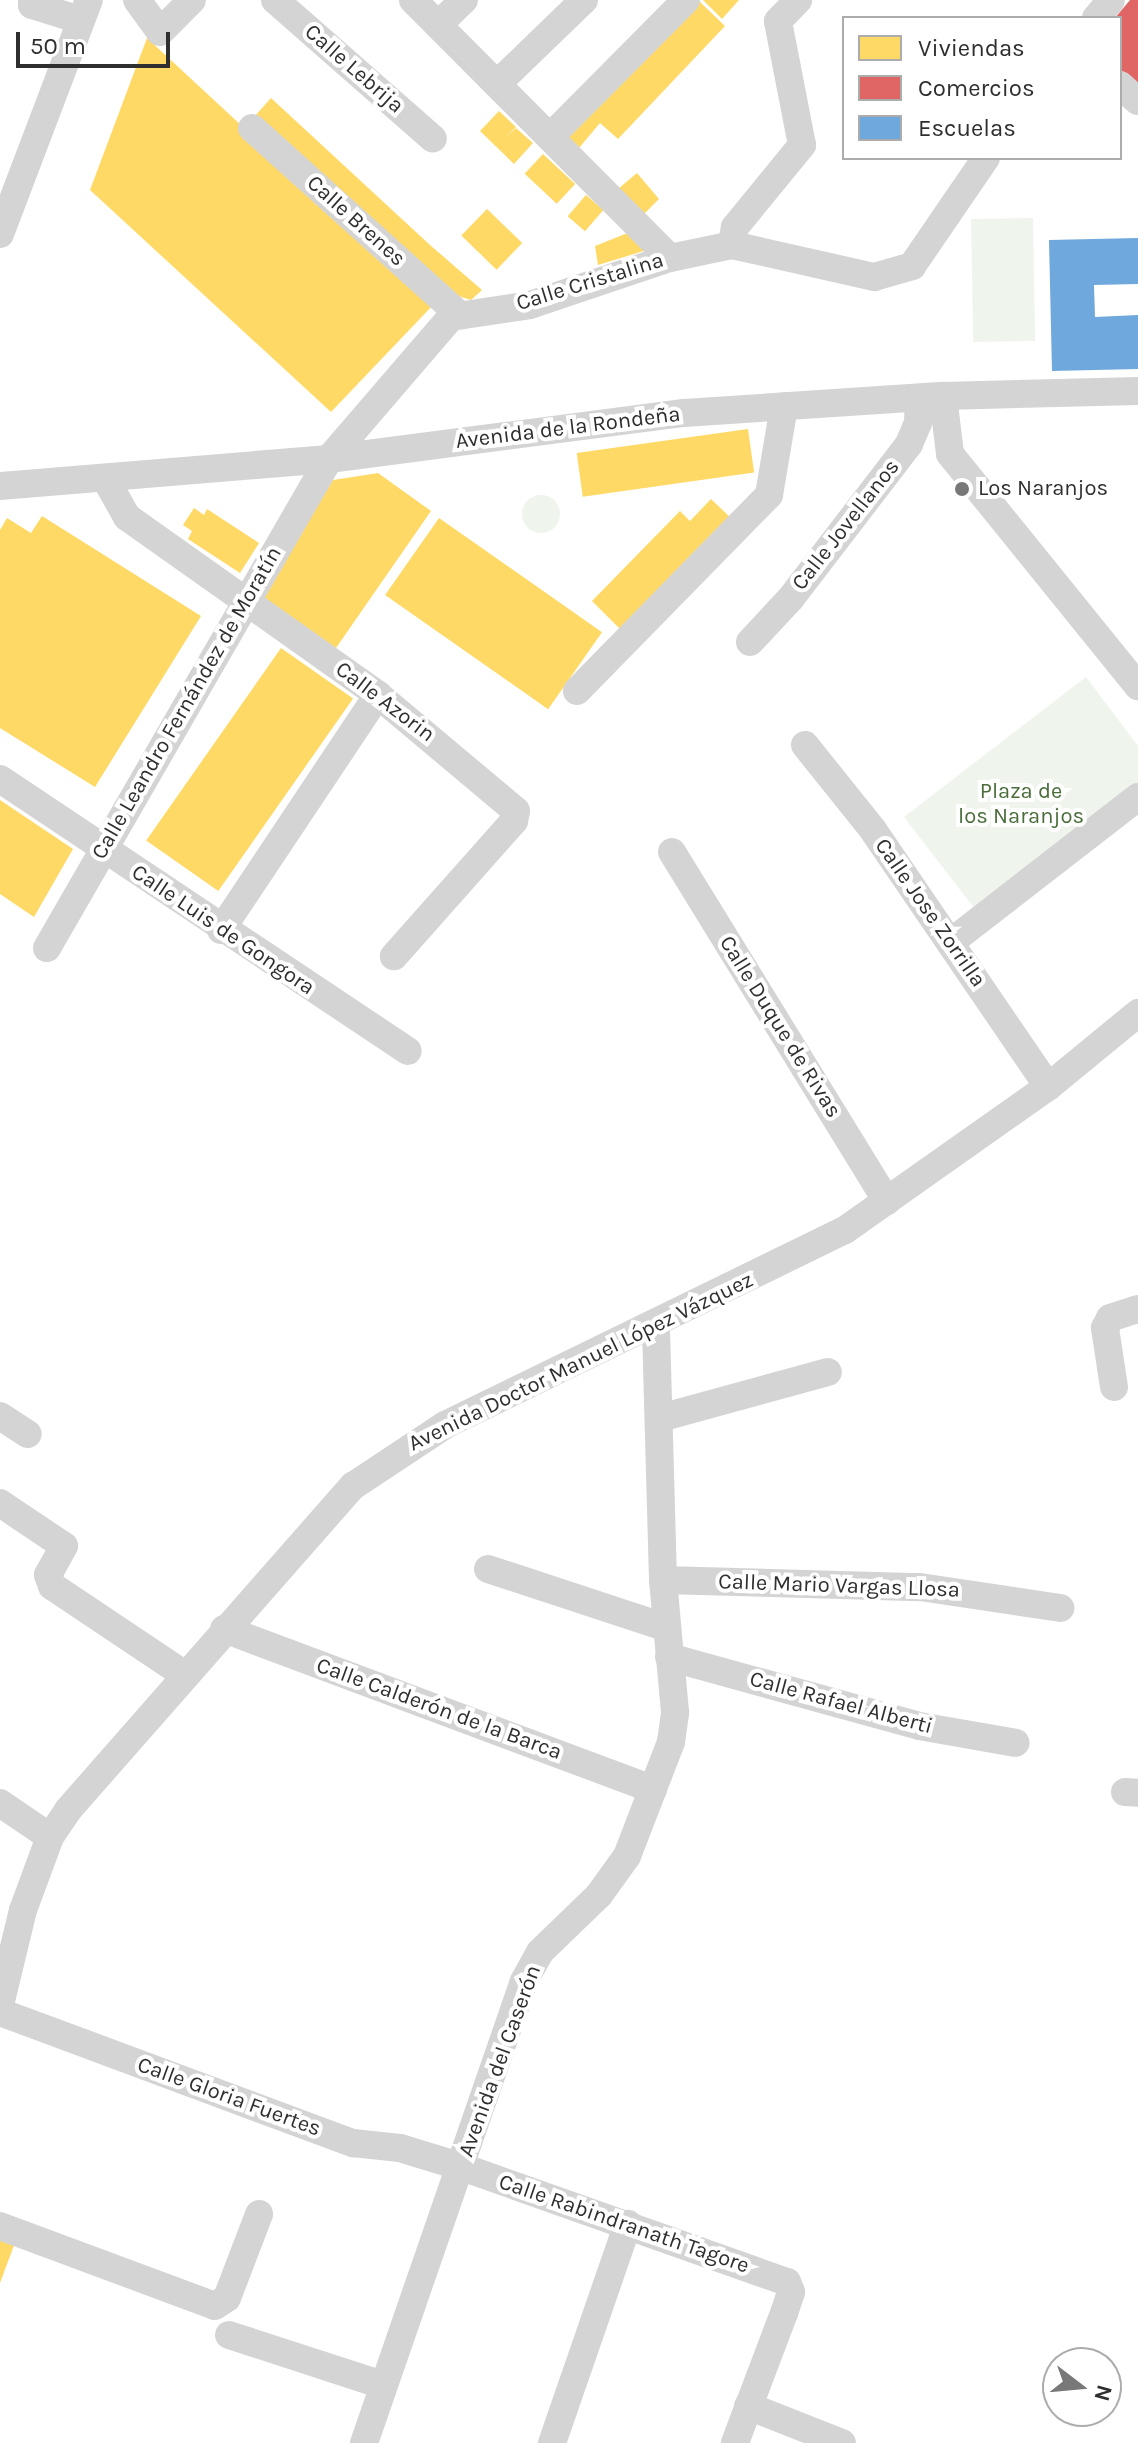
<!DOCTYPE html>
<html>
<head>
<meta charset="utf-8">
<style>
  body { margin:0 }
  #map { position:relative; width:1138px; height:2443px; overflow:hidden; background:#fff; font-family:Karla,sans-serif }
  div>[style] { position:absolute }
  .green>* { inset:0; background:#eff5ec; transform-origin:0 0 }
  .round { border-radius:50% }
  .homes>* { inset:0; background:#ffd966; transform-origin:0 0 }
  .shops>* { inset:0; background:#e06666 }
  .schools>* { inset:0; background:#6fa8dc }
  .minor>* { height:28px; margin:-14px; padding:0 14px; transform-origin:14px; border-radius:14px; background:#d4d4d4 }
  .dots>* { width:22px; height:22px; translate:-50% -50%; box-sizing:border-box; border:4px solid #fff; border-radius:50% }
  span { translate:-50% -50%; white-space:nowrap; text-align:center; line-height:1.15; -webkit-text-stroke:8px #fff; paint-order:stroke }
  .street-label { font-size:22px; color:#2f2f2f }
  .poi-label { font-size:22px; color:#2f2f2f }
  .left { translate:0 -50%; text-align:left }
  .park-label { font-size:22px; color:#4a6d3a }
  .legend { position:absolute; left:842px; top:16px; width:280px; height:144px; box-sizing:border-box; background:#fff; border:2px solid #acacac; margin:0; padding:10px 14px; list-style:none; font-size:24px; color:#2f2f2f }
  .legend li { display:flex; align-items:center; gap:16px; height:40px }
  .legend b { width:40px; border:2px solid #acacac }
  .north { position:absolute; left:1042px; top:2347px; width:80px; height:80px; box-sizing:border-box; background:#fff; border:2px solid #acacac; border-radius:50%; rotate:106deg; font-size:22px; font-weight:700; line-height:32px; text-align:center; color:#2f2f2f }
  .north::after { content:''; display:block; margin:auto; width:28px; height:36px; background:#787878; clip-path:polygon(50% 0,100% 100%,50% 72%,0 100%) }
  .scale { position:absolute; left:16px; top:32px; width:154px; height:36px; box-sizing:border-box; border:4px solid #2f2f2f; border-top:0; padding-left:10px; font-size:24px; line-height:28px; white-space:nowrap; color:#2f2f2f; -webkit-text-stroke:6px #fff; paint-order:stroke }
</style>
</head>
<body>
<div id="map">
  <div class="green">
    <div style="left:1033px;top:218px;width:123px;height:62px;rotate:89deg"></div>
    <div class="round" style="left:522px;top:495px;width:38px;height:38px"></div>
    <div style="clip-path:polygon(1086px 677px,1138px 746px,1138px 791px,978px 913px,904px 817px)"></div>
  </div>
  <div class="homes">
    <div style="clip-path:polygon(698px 0,725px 26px,618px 139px,600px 123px,579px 148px,565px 134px)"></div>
    <div style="clip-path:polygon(703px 0,739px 0,722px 19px)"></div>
    <div style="clip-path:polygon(147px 38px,434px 304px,331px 412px,90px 190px)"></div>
    <div style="clip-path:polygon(271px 98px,430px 245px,482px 290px,471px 300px,458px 296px,254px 117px)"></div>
    <div style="clip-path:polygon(499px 111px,516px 127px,505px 138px,516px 128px,533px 143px,514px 164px,480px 131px)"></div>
    <div style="left:543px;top:154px;width:44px;height:27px;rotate:43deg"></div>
    <div style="clip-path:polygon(637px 173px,659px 199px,643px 215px,618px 189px)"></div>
    <div style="left:586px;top:195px;width:23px;height:28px;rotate:41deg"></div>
    <div style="left:487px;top:209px;width:49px;height:37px;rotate:44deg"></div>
    <div style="clip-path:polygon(630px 232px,647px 250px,598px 265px,595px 246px)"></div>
    <div style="left:748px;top:429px;width:44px;height:173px;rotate:82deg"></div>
    <div style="clip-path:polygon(378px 473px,431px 511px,336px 648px,263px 597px,333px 480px)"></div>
    <div style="clip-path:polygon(711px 499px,733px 520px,624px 633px,592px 601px,680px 511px,690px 521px)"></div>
    <div style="clip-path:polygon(194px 508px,204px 515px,207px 509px,259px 543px,240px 573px,188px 539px,192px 531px,183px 525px)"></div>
    <div style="clip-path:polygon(42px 516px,201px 616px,95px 787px,0 728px,0 530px,7px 518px,31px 533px)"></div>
    <div style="left:439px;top:518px;width:199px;height:94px;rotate:35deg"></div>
    <div style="left:281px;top:648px;width:88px;height:235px;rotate:35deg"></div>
    <div style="clip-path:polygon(0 800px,73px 849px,34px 917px,0 894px)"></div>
    <div style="clip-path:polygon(0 2234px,16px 2240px,0 2283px)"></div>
  </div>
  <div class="shops">
    <div style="clip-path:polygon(1130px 0,1138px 0,1138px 85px,1120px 69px,1120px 18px,1115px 18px)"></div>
  </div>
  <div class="schools">
    <div style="clip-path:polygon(1138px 238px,1138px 284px,1094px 285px,1095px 317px,1138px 315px,1138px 369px,1052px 371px,1049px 240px)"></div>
  </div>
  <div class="minor">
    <div style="left:32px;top:0;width:5px;rotate:90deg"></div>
    <div style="left:32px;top:5px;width:50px;rotate:17.4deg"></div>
    <div style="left:137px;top:0;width:39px;rotate:54deg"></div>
    <div style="left:160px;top:32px;width:45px;rotate:-45deg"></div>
    <div style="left:275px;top:0;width:210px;rotate:41.3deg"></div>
    <div style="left:413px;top:0;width:364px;rotate:45.1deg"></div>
    <div style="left:1096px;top:18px;width:23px;rotate:-50deg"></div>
    <div style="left:438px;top:25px;width:36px;rotate:-44deg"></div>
    <div style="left:497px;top:84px;width:121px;rotate:-44deg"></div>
    <div style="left:1120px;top:85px;width:24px;rotate:42deg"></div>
    <div style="left:252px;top:128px;width:280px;rotate:42deg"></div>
    <div style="left:550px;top:137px;width:193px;rotate:-45.2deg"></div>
    <div style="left:0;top:234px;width:250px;rotate:-69.2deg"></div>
    <div style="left:732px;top:245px;width:18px;rotate:-81deg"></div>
    <div style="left:735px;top:227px;width:106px;rotate:-50.7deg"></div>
    <div style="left:802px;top:145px;width:126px;rotate:-101deg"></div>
    <div style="left:778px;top:21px;width:29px;rotate:-46deg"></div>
    <div style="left:943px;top:396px;width:58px;rotate:83.1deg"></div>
    <div style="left:950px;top:454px;width:299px;rotate:51deg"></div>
    <div style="left:105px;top:478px;width:45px;rotate:60.6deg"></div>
    <div style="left:127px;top:517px;width:308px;rotate:35.3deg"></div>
    <div style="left:378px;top:695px;width:180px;rotate:40deg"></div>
    <div style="left:516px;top:811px;width:10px;rotate:101deg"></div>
    <div style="left:514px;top:821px;width:181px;rotate:131.6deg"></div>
    <div style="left:0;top:486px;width:330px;rotate:-4.7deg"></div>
    <div style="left:329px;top:459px;width:358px;rotate:-7.4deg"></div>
    <div style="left:684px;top:413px;width:260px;rotate:-3.8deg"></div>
    <div style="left:943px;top:396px;width:195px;rotate:-1.5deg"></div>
    <div style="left:750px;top:642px;width:60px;rotate:-47deg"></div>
    <div style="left:791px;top:598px;width:194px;rotate:-52.5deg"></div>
    <div style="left:909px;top:444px;width:23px;rotate:-67deg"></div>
    <div style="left:918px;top:423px;width:25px;rotate:-88deg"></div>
    <div style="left:577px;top:691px;width:274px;rotate:-45.6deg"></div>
    <div style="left:769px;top:495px;width:90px;rotate:-80.4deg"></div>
    <div style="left:805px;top:745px;width:109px;rotate:51.3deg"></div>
    <div style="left:873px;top:830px;width:311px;rotate:55.7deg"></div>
    <div style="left:0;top:779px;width:490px;rotate:33.7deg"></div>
    <div style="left:672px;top:852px;width:410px;rotate:58.4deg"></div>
    <div style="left:221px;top:930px;width:283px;rotate:-56.3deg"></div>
    <div style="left:951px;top:942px;width:237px;rotate:-37.8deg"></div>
    <div style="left:47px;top:948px;width:564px;rotate:-60.03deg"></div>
    <div style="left:329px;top:459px;width:187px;rotate:-49.3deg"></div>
    <div style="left:451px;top:317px;width:80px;rotate:-8.6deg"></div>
    <div style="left:530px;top:305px;width:148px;rotate:-18.6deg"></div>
    <div style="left:670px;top:258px;width:63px;rotate:-11.8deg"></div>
    <div style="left:732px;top:245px;width:146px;rotate:12.7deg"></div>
    <div style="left:874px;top:277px;width:40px;rotate:-16deg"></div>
    <div style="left:912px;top:266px;width:131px;rotate:-55.6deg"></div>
    <div style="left:1114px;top:1387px;width:60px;rotate:-98.7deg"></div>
    <div style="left:1105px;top:1328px;width:11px;rotate:-63deg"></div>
    <div style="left:1110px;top:1318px;width:29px;rotate:-18deg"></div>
    <div style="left:0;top:1416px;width:33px;rotate:33deg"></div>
    <div style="left:660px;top:1418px;width:174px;rotate:-15.3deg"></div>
    <div style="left:0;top:1503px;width:77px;rotate:33.9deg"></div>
    <div style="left:64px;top:1546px;width:33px;rotate:119deg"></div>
    <div style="left:48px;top:1575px;width:12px;rotate:70deg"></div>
    <div style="left:52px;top:1586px;width:160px;rotate:33.8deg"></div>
    <div style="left:488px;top:1569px;width:188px;rotate:18.2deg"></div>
    <div style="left:663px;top:1580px;width:257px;rotate:1.6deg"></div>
    <div style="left:920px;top:1587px;width:142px;rotate:8.5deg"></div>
    <div style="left:224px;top:1629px;width:458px;rotate:20.5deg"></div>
    <div style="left:669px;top:1657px;width:259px;rotate:15.4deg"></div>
    <div style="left:919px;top:1726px;width:98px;rotate:9.9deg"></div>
    <div style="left:1125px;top:1792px;width:13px;rotate:4deg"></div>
    <div style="left:0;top:1803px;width:60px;rotate:34.2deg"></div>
    <div style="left:0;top:2005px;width:98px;rotate:-76.4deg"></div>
    <div style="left:23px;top:1910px;width:78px;rotate:-69.7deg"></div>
    <div style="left:50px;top:1837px;width:32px;rotate:-56deg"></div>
    <div style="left:68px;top:1810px;width:432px;rotate:-48.7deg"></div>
    <div style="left:353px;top:1486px;width:110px;rotate:-33.5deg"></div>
    <div style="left:445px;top:1425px;width:445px;rotate:-26deg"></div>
    <div style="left:845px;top:1230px;width:248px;rotate:-35.2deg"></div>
    <div style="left:1048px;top:1087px;width:117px;rotate:-39.4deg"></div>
    <div style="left:0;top:2012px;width:377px;rotate:20.4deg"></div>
    <div style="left:353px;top:2143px;width:47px;rotate:6.1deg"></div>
    <div style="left:400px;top:2148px;width:65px;rotate:17deg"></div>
    <div style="left:462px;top:2167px;width:345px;rotate:19.5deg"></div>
    <div style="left:787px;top:2282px;width:11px;rotate:68deg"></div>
    <div style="left:791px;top:2292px;width:22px;rotate:108deg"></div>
    <div style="left:784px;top:2313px;width:139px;rotate:110.7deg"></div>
    <div style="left:0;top:2226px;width:229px;rotate:20.4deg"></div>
    <div style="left:215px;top:2306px;width:14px;rotate:-34deg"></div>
    <div style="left:227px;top:2298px;width:90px;rotate:-69.1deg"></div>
    <div style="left:229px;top:2335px;width:162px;rotate:18deg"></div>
    <div style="left:748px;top:2406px;width:101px;rotate:21.5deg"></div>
    <div style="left:364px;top:2443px;width:489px;rotate:-70.9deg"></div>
    <div style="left:524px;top:1981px;width:33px;rotate:-61deg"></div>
    <div style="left:540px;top:1952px;width:82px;rotate:-44deg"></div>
    <div style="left:599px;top:1895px;width:48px;rotate:-54.3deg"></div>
    <div style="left:627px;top:1856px;width:122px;rotate:-68.9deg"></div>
    <div style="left:671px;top:1742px;width:30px;rotate:-82deg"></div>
    <div style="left:675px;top:1712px;width:133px;rotate:-95.2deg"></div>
    <div style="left:663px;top:1580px;width:255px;rotate:-91.6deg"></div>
    <div style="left:552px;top:2443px;width:232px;rotate:-70.9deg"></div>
  </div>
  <div class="dots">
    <div style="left:962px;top:489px;background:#787878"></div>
  </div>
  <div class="street-label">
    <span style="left:354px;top:69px;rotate:41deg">Calle Lebrija</span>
    <span style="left:356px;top:221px;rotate:42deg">Calle Brenes</span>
    <span style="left:590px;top:282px;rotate:-17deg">Calle Cristalina</span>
    <span style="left:568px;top:428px;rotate:-7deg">Avenida de la Rondeña</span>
    <span style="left:846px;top:525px;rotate:-52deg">Calle Jovellanos</span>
    <span style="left:385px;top:702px;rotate:37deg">Calle Azorin</span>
    <span style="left:187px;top:703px;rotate:-60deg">Calle Leandro Fernández de Moratín</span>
    <span style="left:930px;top:913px;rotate:55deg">Calle Jose Zorrilla</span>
    <span style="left:223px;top:930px;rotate:34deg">Calle Luis de Gongora</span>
    <span style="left:780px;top:1027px;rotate:58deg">Calle Duque de Rivas</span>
    <span style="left:581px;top:1362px;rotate:-26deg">Avenida Doctor Manuel López Vázquez</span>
    <span style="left:839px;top:1586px;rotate:2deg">Calle Mario Vargas Llosa</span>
    <span style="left:841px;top:1703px;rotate:15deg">Calle Rafael Alberti</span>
    <span style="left:439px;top:1709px;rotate:20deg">Calle Calderón de la Barca</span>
    <span style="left:500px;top:2061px;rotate:-70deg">Avenida del Caserón</span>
    <span style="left:229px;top:2097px;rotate:20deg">Calle Gloria Fuertes</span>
    <span style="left:624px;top:2224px;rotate:19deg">Calle Rabindranath Tagore</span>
  </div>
  <div class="poi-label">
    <span class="left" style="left:978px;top:489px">Los Naranjos</span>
  </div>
  <div class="park-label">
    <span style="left:1021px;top:804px">Plaza de<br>los Naranjos</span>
  </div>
  <ul class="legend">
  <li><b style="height:22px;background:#ffd966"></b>Viviendas</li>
  <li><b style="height:22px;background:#e06666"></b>Comercios</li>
  <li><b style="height:22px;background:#6fa8dc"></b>Escuelas</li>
  </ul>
  <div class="north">N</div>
  <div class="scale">50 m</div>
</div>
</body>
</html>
